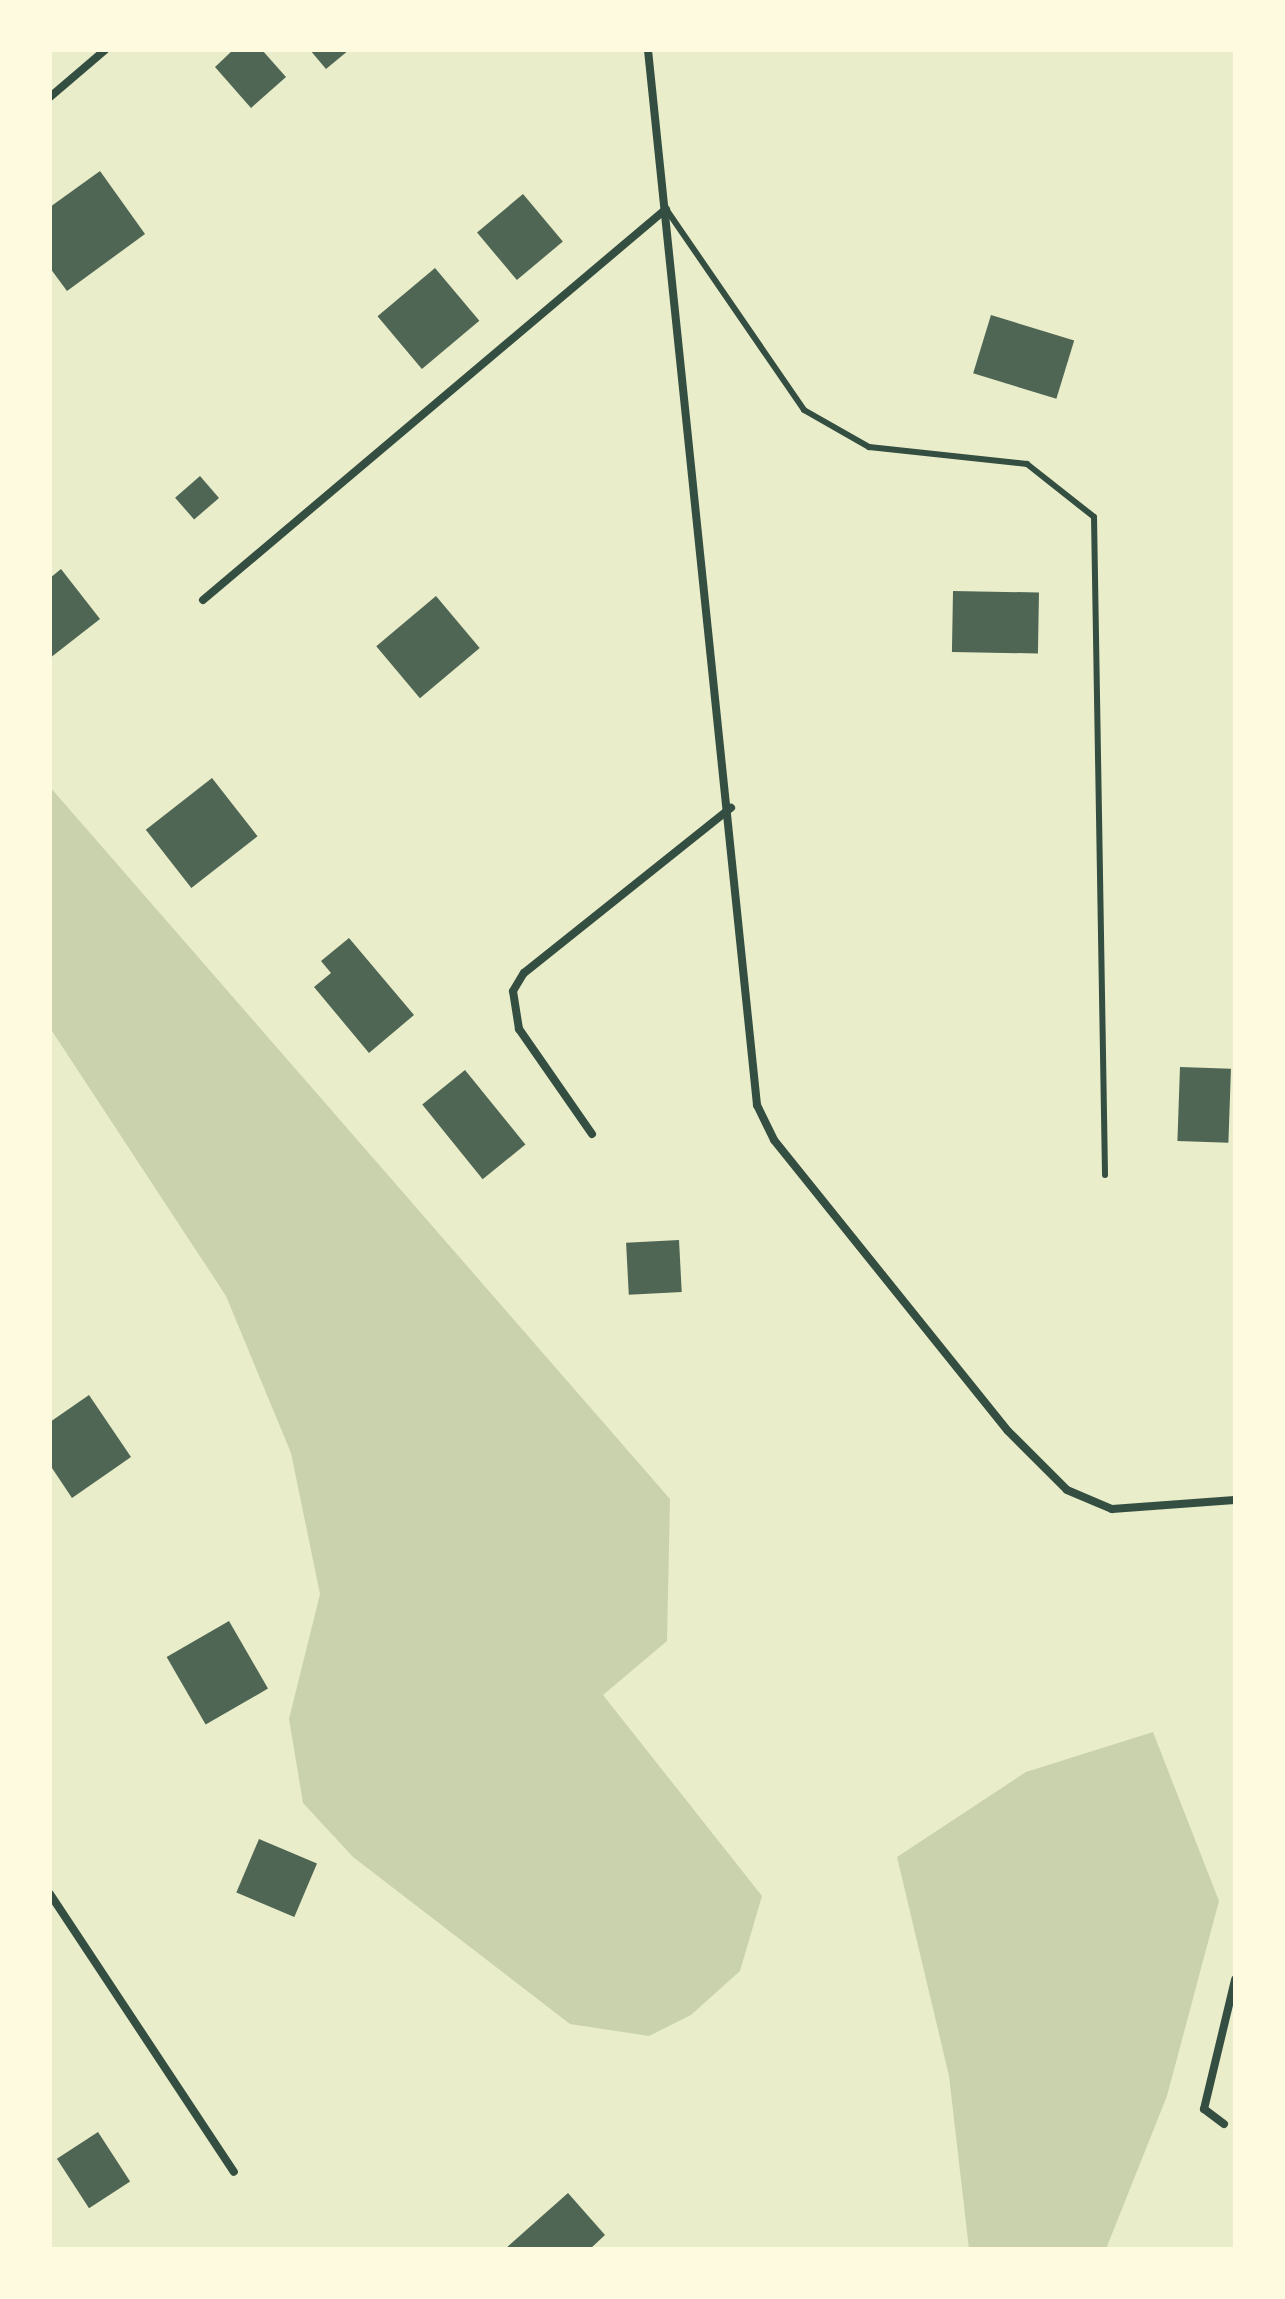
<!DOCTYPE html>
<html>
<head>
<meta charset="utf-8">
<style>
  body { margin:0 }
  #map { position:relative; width:1285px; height:2299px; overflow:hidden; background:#e9edc9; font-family:"Open Sans",sans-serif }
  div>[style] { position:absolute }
  .green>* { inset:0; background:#cad2ad }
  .building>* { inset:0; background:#4f6655; transform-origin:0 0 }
  .service>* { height:6px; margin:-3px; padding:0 3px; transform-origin:3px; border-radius:3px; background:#344e41 }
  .minor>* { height:8px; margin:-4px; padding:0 4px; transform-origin:4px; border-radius:4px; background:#344e41 }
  span { translate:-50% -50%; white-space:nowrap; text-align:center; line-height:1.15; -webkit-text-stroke:6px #fefae0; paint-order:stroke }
  .frame { position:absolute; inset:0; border:52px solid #fefae0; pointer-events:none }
</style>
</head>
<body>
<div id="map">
  <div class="green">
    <div style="clip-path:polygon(50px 787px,670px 1499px,667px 1641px,603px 1695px,762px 1896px,740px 1971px,691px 2015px,649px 2036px,570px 2024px,353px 1857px,303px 1803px,289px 1719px,320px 1594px,291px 1453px,226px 1296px,50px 1028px)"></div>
    <div style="clip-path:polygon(1153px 1732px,1219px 1901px,1167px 2096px,1106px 2249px,969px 2249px,949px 2076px,897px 1857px,1026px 1772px)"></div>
  </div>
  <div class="building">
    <div style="clip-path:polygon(233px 50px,262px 50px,286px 77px,251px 108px,215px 67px)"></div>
    <div style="clip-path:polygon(310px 50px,349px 50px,326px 69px)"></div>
    <div style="clip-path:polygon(100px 171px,145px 234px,67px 291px,50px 268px,50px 207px)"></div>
    <div style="left:523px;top:194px;width:62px;height:60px;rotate:50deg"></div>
    <div style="left:435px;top:268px;width:69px;height:75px;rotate:50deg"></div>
    <div style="left:991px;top:315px;width:87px;height:61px;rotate:17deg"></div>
    <div style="left:200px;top:476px;width:29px;height:33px;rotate:49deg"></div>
    <div style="clip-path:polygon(61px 569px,100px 619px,50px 658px,50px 578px)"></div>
    <div style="left:953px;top:591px;width:86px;height:61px;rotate:1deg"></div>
    <div style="left:436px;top:596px;width:68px;height:78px;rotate:50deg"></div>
    <div style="left:212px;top:778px;width:74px;height:84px;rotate:52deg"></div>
    <div style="clip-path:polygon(349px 938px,414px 1015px,369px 1053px,314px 987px,331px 973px,321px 961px)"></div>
    <div style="left:1180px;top:1067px;width:51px;height:74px;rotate:2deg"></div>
    <div style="left:465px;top:1070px;width:96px;height:55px;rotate:51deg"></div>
    <div style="left:679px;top:1240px;width:52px;height:53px;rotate:87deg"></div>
    <div style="clip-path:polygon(89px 1395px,131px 1457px,72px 1498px,50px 1465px,50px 1422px)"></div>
    <div style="left:229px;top:1621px;width:78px;height:72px;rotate:60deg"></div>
    <div style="left:259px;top:1839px;width:63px;height:58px;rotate:23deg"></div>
    <div style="left:98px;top:2132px;width:59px;height:49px;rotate:57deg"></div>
    <div style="clip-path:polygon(568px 2193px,605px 2235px,590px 2249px,505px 2249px)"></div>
  </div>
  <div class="service">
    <div style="left:666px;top:209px;width:244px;rotate:55.5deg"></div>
    <div style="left:804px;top:410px;width:75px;rotate:29.6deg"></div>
    <div style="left:869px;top:447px;width:159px;rotate:6.1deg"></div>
    <div style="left:1027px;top:464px;width:85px;rotate:38.3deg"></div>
    <div style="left:1094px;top:517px;width:658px;rotate:89.04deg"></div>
  </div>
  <div class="minor">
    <div style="left:648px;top:50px;width:1061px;rotate:84.1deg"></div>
    <div style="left:757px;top:1105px;width:39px;rotate:64deg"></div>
    <div style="left:774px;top:1140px;width:373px;rotate:51.2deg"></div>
    <div style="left:1008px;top:1431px;width:83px;rotate:45deg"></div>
    <div style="left:1067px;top:1490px;width:49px;rotate:22.9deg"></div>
    <div style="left:1112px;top:1509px;width:123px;rotate:-4.2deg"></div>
    <div style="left:50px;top:97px;width:72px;rotate:-40.5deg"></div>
    <div style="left:203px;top:600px;width:606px;rotate:-40.18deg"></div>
    <div style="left:592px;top:1134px;width:128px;rotate:-124.8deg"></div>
    <div style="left:519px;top:1029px;width:38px;rotate:-99deg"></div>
    <div style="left:513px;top:991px;width:21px;rotate:-59deg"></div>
    <div style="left:524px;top:973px;width:265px;rotate:-38.6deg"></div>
    <div style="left:50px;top:1894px;width:333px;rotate:56.5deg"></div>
    <div style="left:1224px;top:2124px;width:25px;rotate:-143deg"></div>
    <div style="left:1204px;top:2109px;width:133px;rotate:-76.5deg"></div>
  </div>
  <div class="frame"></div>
</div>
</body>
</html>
